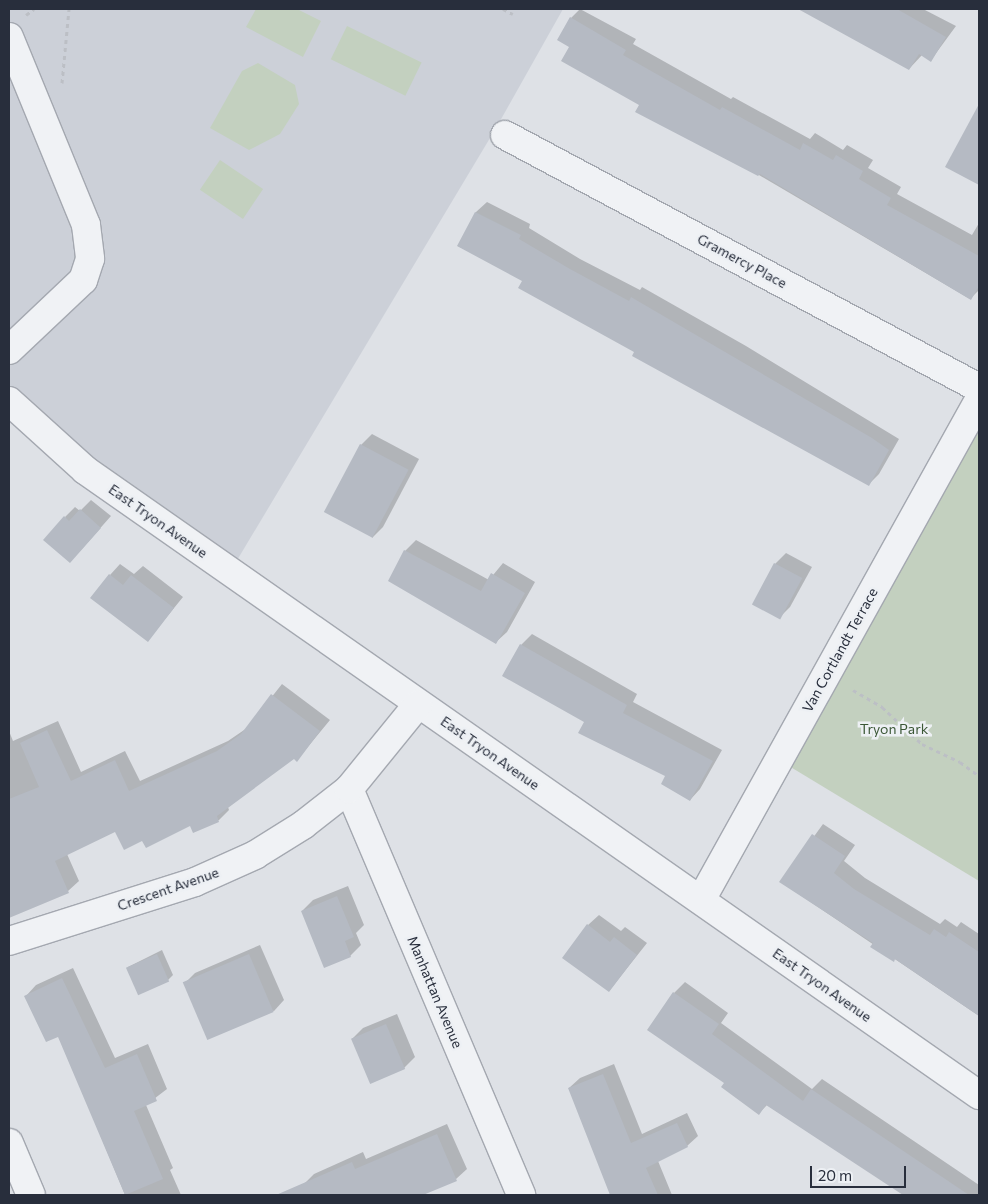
<!DOCTYPE html>
<html>
<head>
<meta charset="utf-8">
<style>
  body { margin:0 }
  #map { position:relative; width:988px; height:1204px; overflow:hidden; background:#dee1e6; font-family:Commissioner,sans-serif }
  div>[style] { position:absolute }
  .built>* { inset:0; background:#ccd0d8 }
  .green>* { inset:0; background:#c3d0bf; transform-origin:0 0 }
  .shadow>* { inset:0; background:#0003 }
  .building>* { inset:0; background:#b5bac3; transform-origin:0 0 }
  .path>* { height:3px; margin-top:-1.5px; transform-origin:0; background:repeating-linear-gradient(90deg,#bcbfc5 0 4px,transparent 0 8px) }
  .roads { filter:drop-shadow(1px 0 #a4a8b0) drop-shadow(-1px 0 #a4a8b0) drop-shadow(0 1px #a4a8b0) drop-shadow(0 -1px #a4a8b0) }
  .minor>* { height:28px; margin:-14px; padding:0 14px; transform-origin:14px; border-radius:14px; background:#f0f2f5 }
  span { translate:-50% -50%; white-space:nowrap; text-align:center; line-height:1.15; -webkit-text-stroke:5px #edf0f4; paint-order:stroke }
  .street-label { font-size:14px; color:#282e3c }
  .park-label { font-size:14px; color:#3b5736 }
  .frame { position:absolute; inset:0; border:10px solid #282e3c; pointer-events:none }
  .scale { position:absolute; left:810px; top:1166px; width:96px; height:22px; box-sizing:border-box; border:2px solid #282e3c; border-top:0; padding-left:6px; font-size:15px; line-height:18px; white-space:nowrap; color:#282e3c; -webkit-text-stroke:4px #edf0f4; paint-order:stroke }
</style>
</head>
<body>
<div id="map">
  <div class="built">
    <div style="clip-path:polygon(9px 9px,563px 9px,496px 128px,230px 572px,9px 401px)"></div>
  </div>
  <div class="green">
    <div style="clip-path:polygon(256px 9px,297px 9px,321px 21px,303px 57px,246px 27px)"></div>
    <div style="left:347px;top:26px;width:83px;height:37px;rotate:26deg"></div>
    <div style="clip-path:polygon(258px 63px,295px 85px,299px 104px,280px 134px,249px 150px,210px 128px,242px 71px)"></div>
    <div style="left:220px;top:160px;width:52px;height:36px;rotate:34deg"></div>
    <div style="clip-path:polygon(979px 400px,979px 881px,779px 760px)"></div>
  </div>
  <div class="shadow">
    <div style="clip-path:polygon(580px 9px,636px 39px,633px 44px,731px 99px,733px 97px,810px 139px,815px 133px,843px 150px,847px 145px,873px 160px,868px 168px,901px 187px,897px 194px,972px 235px,979px 223px,979px 290px,970px 299px,640px 105px,571px 46px,571px 18px)"></div>
    <div style="clip-path:polygon(813px 9px,923px 9px,956px 26px,931px 60px,922px 55px,909px 69px,810px 14px)"></div>
    <div style="clip-path:polygon(976px 121px,979px 123px,979px 184px,947px 166px)"></div>
    <div style="clip-path:polygon(487px 202px,530px 224px,529px 228px,580px 259px,640px 290px,642px 287px,746px 346px,899px 439px,879px 474px,869px 484px,635px 352px,524px 280px,458px 246px,476px 212px)"></div>
    <div style="clip-path:polygon(372px 434px,419px 459px,383px 527px,372px 538px,361px 445px)"></div>
    <div style="clip-path:polygon(91px 500px,111px 516px,80px 551px,65px 517px,75px 507px,80px 511px)"></div>
    <div style="clip-path:polygon(416px 540px,489px 580px,503px 563px,535px 582px,507px 632px,496px 642px,405px 551px)"></div>
    <div style="clip-path:polygon(786px 553px,812px 567px,790px 607px,779px 618px,775px 564px)"></div>
    <div style="clip-path:polygon(120px 564px,134px 574px,143px 566px,183px 597px,148px 640px,110px 575px)"></div>
    <div style="clip-path:polygon(532px 634px,637px 694px,633px 702px,722px 750px,700px 789px,690px 800px,667px 776px,585px 722px,521px 645px)"></div>
    <div style="clip-path:polygon(282px 684px,330px 720px,297px 760px,294px 757px,228px 807px,229px 810px,219px 820px,194px 831px,191px 824px,143px 839px,116px 830px,67px 854px,79px 881px,68px 891px,9px 917px,9px 731px,13px 741px,58px 721px,81px 772px,125px 751px,140px 781px,228px 741px,247px 728px)"></div>
    <div style="clip-path:polygon(823px 824px,855px 845px,844px 861px,865px 878px,940px 924px,945px 919px,957px 927px,961px 922px,979px 934px,979px 1016px,781px 882px)"></div>
    <div style="clip-path:polygon(348px 886px,364px 925px,356px 933px,361px 945px,350px 956px,302px 911px,313px 900px)"></div>
    <div style="clip-path:polygon(599px 915px,621px 931px,625px 927px,647px 943px,609px 991px,588px 925px)"></div>
    <div style="clip-path:polygon(260px 945px,284px 1000px,274px 1011px,184px 984px,195px 973px)"></div>
    <div style="clip-path:polygon(162px 950px,173px 975px,168px 980px,128px 967px)"></div>
    <div style="clip-path:polygon(73px 968px,115px 1058px,148px 1044px,167px 1089px,146px 1105px,173px 1168px,170px 1170px,181px 1195px,125px 1195px,59px 1035px,26px 996px,36px 985px)"></div>
    <div style="clip-path:polygon(685px 982px,728px 1013px,721px 1023px,812px 1089px,822px 1079px,979px 1185px,979px 1195px,905px 1195px,767px 1105px,759px 1113px,726px 1083px,674px 993px)"></div>
    <div style="clip-path:polygon(397px 1014px,415px 1057px,404px 1068px,352px 1039px,363px 1028px)"></div>
    <div style="clip-path:polygon(614px 1064px,642px 1134px,687px 1113px,698px 1136px,687px 1146px,658px 1161px,672px 1195px,612px 1195px,569px 1088px,580px 1078px)"></div>
    <div style="clip-path:polygon(447px 1124px,467px 1169px,456px 1179px,420px 1195px,308px 1195px,303px 1185px,314px 1174px,363px 1152px,366px 1159px)"></div>
  </div>
  <div class="building">
    <div style="clip-path:polygon(798px 9px,897px 9px,946px 37px,931px 62px,919px 54px,909px 70px)"></div>
    <div style="clip-path:polygon(570px 17px,626px 50px,623px 55px,720px 110px,722px 107px,800px 150px,803px 143px,833px 160px,836px 155px,863px 171px,859px 179px,891px 198px,887px 205px,979px 256px,979px 286px,971px 300px,760px 174px,758px 176px,635px 112px,639px 105px,561px 61px,569px 47px,557px 40px)"></div>
    <div style="clip-path:polygon(979px 104px,979px 185px,945px 167px)"></div>
    <div style="clip-path:polygon(475px 212px,521px 235px,519px 239px,570px 269px,629px 301px,631px 297px,872px 438px,889px 450px,869px 486px,632px 356px,634px 352px,518px 288px,522px 281px,457px 246px)"></div>
    <div style="left:360px;top:444px;width:55px;height:77px;rotate:28deg"></div>
    <div style="clip-path:polygon(80px 509px,101px 528px,70px 563px,43px 540px,64px 516px,69px 521px)"></div>
    <div style="clip-path:polygon(404px 550px,481px 591px,491px 573px,525px 593px,496px 644px,388px 581px)"></div>
    <div style="left:774px;top:563px;width:32px;height:47px;rotate:28deg"></div>
    <div style="clip-path:polygon(109px 574px,123px 585px,131px 575px,174px 608px,148px 642px,90px 598px)"></div>
    <div style="clip-path:polygon(520px 644px,627px 705px,623px 713px,713px 761px,690px 801px,661px 784px,665px 776px,578px 733px,584px 722px,502px 676px)"></div>
    <div style="clip-path:polygon(271px 694px,320px 731px,297px 762px,294px 759px,217px 816px,219px 822px,193px 833px,190px 826px,146px 848px,142px 841px,124px 850px,115px 832px,55px 861px,69px 893px,9px 918px,9px 799px,39px 787px,20px 743px,47px 730px,71px 781px,115px 760px,129px 791px,217px 751px,241px 734px)"></div>
    <div style="clip-path:polygon(812px 834px,845px 856px,834px 873px,854px 889px,930px 935px,934px 929px,946px 937px,949px 932px,979px 952px,979px 1016px,895px 959px,894px 962px,870px 947px,873px 943px,779px 882px)"></div>
    <div style="clip-path:polygon(337px 896px,354px 937px,345px 941px,351px 957px,324px 968px,301px 911px)"></div>
    <div style="clip-path:polygon(587px 924px,610px 942px,614px 937px,637px 955px,609px 992px,562px 958px)"></div>
    <div style="left:157px;top:954px;width:30px;height:34px;rotate:66deg"></div>
    <div style="left:249px;top:954px;width:63px;height:72px;rotate:67deg"></div>
    <div style="clip-path:polygon(62px 978px,105px 1068px,137px 1054px,157px 1101px,134px 1111px,163px 1179px,125px 1195px,58px 1037px,46px 1042px,24px 996px)"></div>
    <div style="clip-path:polygon(673px 992px,719px 1024px,712px 1034px,803px 1101px,811px 1089px,969px 1195px,903px 1195px,766px 1105px,759px 1115px,721px 1087px,724px 1083px,647px 1030px)"></div>
    <div style="left:386px;top:1024px;width:49px;height:38px;rotate:67deg"></div>
    <div style="clip-path:polygon(603px 1074px,631px 1143px,677px 1123px,688px 1147px,646px 1168px,658px 1195px,610px 1195px,568px 1088px)"></div>
    <div style="clip-path:polygon(437px 1134px,457px 1181px,423px 1195px,276px 1195px,352px 1162px,355px 1169px)"></div>
  </div>
  <div class="path">
    <div style="left:503px;top:9px;width:11px;rotate:27deg"></div>
    <div style="left:26px;top:15px;width:10px;rotate:-37deg"></div>
    <div style="left:62px;top:83px;width:74px;rotate:-84.6deg"></div>
    <div style="left:853px;top:690px;width:34px;rotate:30deg"></div>
    <div style="left:882px;top:707px;width:54px;rotate:42.8deg"></div>
    <div style="left:922px;top:744px;width:42px;rotate:25.3deg"></div>
    <div style="left:960px;top:762px;width:24px;rotate:36deg"></div>
  </div>
  <div class="roads">
    <div class="minor">
      <div style="left:9px;top:37px;width:203px;rotate:67.7deg"></div>
      <div style="left:86px;top:225px;width:34px;rotate:83deg"></div>
      <div style="left:90px;top:259px;width:22px;rotate:108deg"></div>
      <div style="left:83px;top:280px;width:102px;rotate:136.6deg"></div>
      <div style="left:505px;top:135px;width:537px;rotate:28.09deg"></div>
      <div style="left:9px;top:401px;width:103px;rotate:42.2deg"></div>
      <div style="left:85px;top:470px;width:1091px;rotate:34.96deg"></div>
      <div style="left:349px;top:789px;width:441px;rotate:67deg"></div>
      <div style="left:701px;top:900px;width:572px;rotate:-60.93deg"></div>
      <div style="left:9px;top:941px;width:195px;rotate:-17.6deg"></div>
      <div style="left:195px;top:882px;width:66px;rotate:-24.2deg"></div>
      <div style="left:255px;top:855px;width:57px;rotate:-32deg"></div>
      <div style="left:303px;top:825px;width:58px;rotate:-38deg"></div>
      <div style="left:349px;top:789px;width:109px;rotate:-50.9deg"></div>
      <div style="left:9px;top:1143px;width:56px;rotate:67.1deg"></div>
    </div>
  </div>
  <div class="street-label">
    <span style="left:742px;top:261px;rotate:28deg">Gramercy Place</span>
    <span style="left:158px;top:521px;rotate:35deg">East Tryon Avenue</span>
    <span style="left:840px;top:650px;rotate:-61deg">Van Cortlandt Terrace</span>
    <span style="left:490px;top:753px;rotate:35deg">East Tryon Avenue</span>
    <span style="left:168px;top:889px;rotate:-19deg">Crescent Avenue</span>
    <span style="left:822px;top:985px;rotate:35deg">East Tryon Avenue</span>
    <span style="left:435px;top:992px;rotate:67deg">Manhattan Avenue</span>
  </div>
  <div class="park-label">
    <span style="left:894px;top:729px">Tryon Park</span>
  </div>
  <div class="frame"></div>
  <div class="scale">20 m</div>
</div>
</body>
</html>
